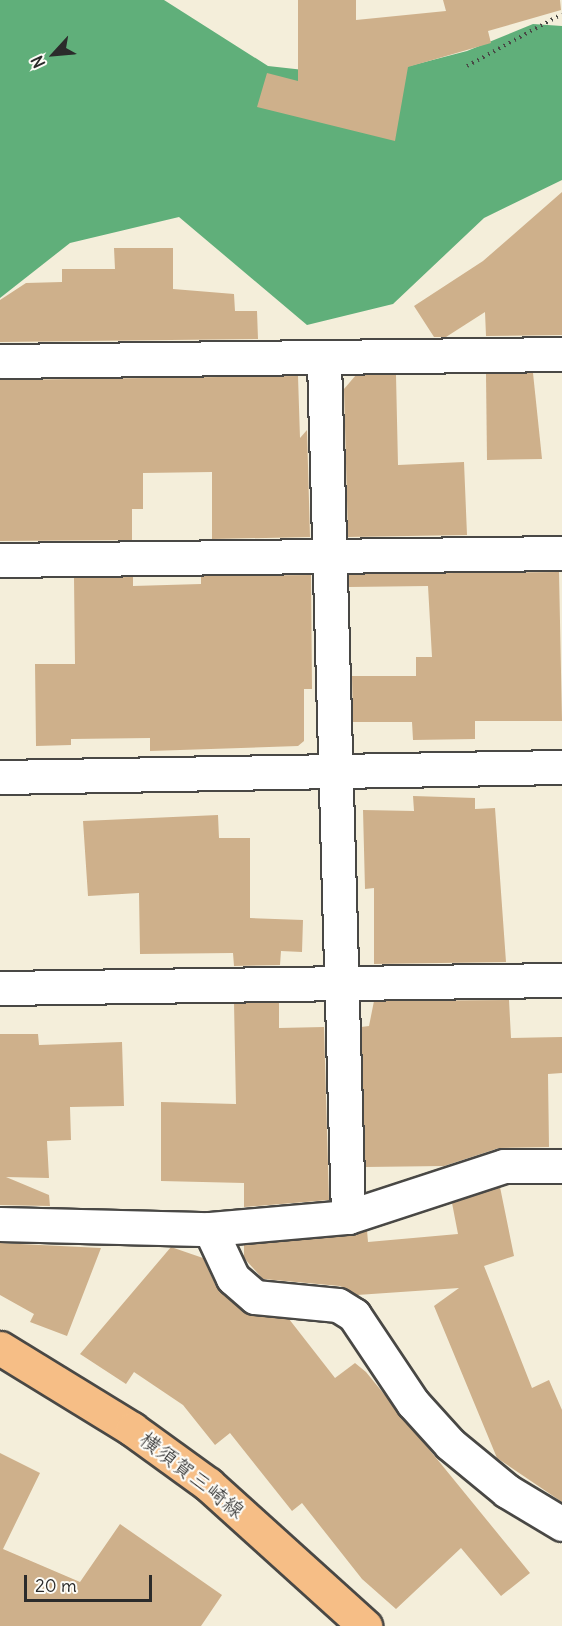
<!DOCTYPE html>
<html>
<head>
<meta charset="utf-8">
<style>
  body { margin:0 }
  #map { position:relative; width:562px; height:1626px; overflow:hidden; background:#f4eeda; font-family:Delius,"Klee One",sans-serif }
  div>[style] { position:absolute }
  .forest>* { inset:0; background:#60af7a }
  .building>* { inset:0; background:#ceb08b }
  .path>* { height:4px; margin-top:-2px; transform-origin:0; background:repeating-linear-gradient(90deg,#494845 0 1.5px,transparent 0 6px) }
  .roads { filter:drop-shadow(2px 0 #494845) drop-shadow(-2px 0 #494845) drop-shadow(0 2px #494845) drop-shadow(0 -2px #494845) }
  .street>* { height:33px; margin:-16.5px; padding:0 16.5px; transform-origin:16.5px; border-radius:16.5px; background:#fff }
  .primary>* { height:33px; margin:-16.5px; padding:0 16.5px; transform-origin:16.5px; border-radius:16.5px; background:#f6be86 }
  span { translate:-50% -50%; white-space:nowrap; text-align:center; line-height:1.15; -webkit-text-stroke:4.5px #fdfcf7; paint-order:stroke }
  .street-label { font-size:21px; color:#2b2b2b }
  .north { position:absolute; left:24px; top:24px; width:60px; height:60px; -webkit-text-stroke:4px #fdfcf7; paint-order:stroke; rotate:244deg; font-size:16px; font-weight:700; line-height:24px; text-align:center; color:#2b2b2b }
  .north::after { content:''; display:block; margin:auto; width:21px; height:27px; background:#2b2b2b; clip-path:polygon(50% 0,100% 100%,50% 72%,0 100%) }
  .scale { position:absolute; left:24px; top:1575px; width:128px; height:27px; box-sizing:border-box; border:3px solid #2b2b2b; border-top:0; padding-left:8px; font-size:18px; line-height:21px; white-space:nowrap; color:#2b2b2b; -webkit-text-stroke:4px #fdfcf7; paint-order:stroke }
</style>
</head>
<body>
<div id="map">
  <div class="forest">
    <div style="clip-path:polygon(0 0,164px 0,268px 66px,367px 77px,467px 51px,533px 24px,562px 26px,562px 180px,484px 218px,393px 304px,307px 325px,179px 217px,70px 243px,0 298px)"></div>
  </div>
  <div class="building">
    <div style="clip-path:polygon(298px 0,356px 0,356px 20px,446px 11px,443px 0,560px 0,561px 10px,488px 31px,491px 43px,408px 67px,395px 141px,257px 107px,267px 73px,298px 81px)"></div>
    <div style="clip-path:polygon(562px 192px,562px 335px,486px 336px,485px 312px,446px 337px,434px 337px,414px 306px,483px 261px)"></div>
    <div style="clip-path:polygon(114px 248px,173px 248px,173px 289px,234px 294px,235px 311px,257px 311px,258px 339px,0 342px,0 300px,26px 283px,62px 282px,62px 269px,115px 269px)"></div>
    <div style="clip-path:polygon(533px 373px,542px 459px,487px 460px,486px 374px)"></div>
    <div style="clip-path:polygon(356px 375px,396px 375px,398px 465px,464px 462px,467px 535px,348px 537px,344px 389px)"></div>
    <div style="clip-path:polygon(298px 376px,300px 438px,307px 430px,310px 537px,212px 539px,212px 472px,143px 473px,143px 509px,132px 509px,132px 540px,0 541px,0 380px)"></div>
    <div style="clip-path:polygon(559px 572px,562px 721px,475px 721px,475px 739px,413px 740px,412px 722px,353px 722px,352px 676px,416px 676px,416px 657px,432px 657px,428px 586px,349px 587px,349px 574px)"></div>
    <div style="clip-path:polygon(311px 575px,312px 689px,304px 689px,304px 741px,298px 746px,150px 751px,150px 738px,71px 739px,71px 745px,36px 746px,35px 664px,75px 664px,74px 578px,133px 577px,133px 586px,201px 584px,201px 576px)"></div>
    <div style="clip-path:polygon(413px 796px,475px 798px,475px 809px,495px 808px,506px 962px,374px 964px,374px 888px,365px 889px,363px 810px,414px 811px)"></div>
    <div style="clip-path:polygon(218px 815px,219px 838px,250px 838px,250px 918px,303px 920px,302px 952px,281px 951px,280px 965px,234px 966px,233px 953px,140px 954px,139px 893px,88px 896px,83px 821px)"></div>
    <div style="clip-path:polygon(509px 1000px,511px 1038px,562px 1037px,562px 1073px,548px 1074px,549px 1147px,499px 1148px,444px 1166px,365px 1167px,361px 1027px,369px 1026px,374px 1001px)"></div>
    <div style="clip-path:polygon(234px 1003px,279px 1003px,279px 1028px,324px 1027px,329px 1200px,244px 1207px,244px 1183px,161px 1181px,161px 1102px,236px 1104px)"></div>
    <div style="clip-path:polygon(0 1034px,38px 1034px,39px 1045px,122px 1042px,124px 1106px,70px 1107px,71px 1140px,47px 1141px,49px 1178px,6px 1177px,49px 1195px,50px 1206px,0 1205px)"></div>
    <div style="clip-path:polygon(500px 1187px,514px 1256px,484px 1266px,532px 1388px,549px 1380px,562px 1410px,562px 1502px,497px 1458px,434px 1306px,459px 1288px,357px 1295px,340px 1286px,263px 1279px,244px 1258px,244px 1245px,367px 1230px,368px 1242px,458px 1234px,452px 1203px)"></div>
    <div style="clip-path:polygon(0 1243px,101px 1248px,67px 1336px,30px 1322px,34px 1314px,0 1295px)"></div>
    <div style="clip-path:polygon(171px 1247px,203px 1258px,216px 1286px,243px 1312px,289px 1319px,335px 1378px,355px 1363px,366px 1372px,530px 1573px,501px 1596px,461px 1548px,396px 1609px,362px 1579px,302px 1503px,292px 1511px,230px 1433px,215px 1445px,183px 1405px,134px 1372px,126px 1384px,80px 1354px)"></div>
    <div style="clip-path:polygon(0 1453px,40px 1473px,3px 1549px,80px 1582px,120px 1524px,222px 1595px,201px 1626px,0 1626px)"></div>
  </div>
  <div class="path">
    <div style="left:467px;top:66px;width:108px;rotate:-28.7deg"></div>
  </div>
  <div class="roads">
    <div class="street">
      <div style="left:0;top:361px;width:562px;rotate:-0.71deg"></div>
      <div style="left:324px;top:361px;width:856px;rotate:88.39deg"></div>
      <div style="left:0;top:560px;width:562px;rotate:-0.71deg"></div>
      <div style="left:0;top:777px;width:562px;rotate:-1.02deg"></div>
      <div style="left:0;top:988px;width:562px;rotate:-0.82deg"></div>
      <div style="left:0;top:1224px;width:210px;rotate:1.4deg"></div>
      <div style="left:210px;top:1229px;width:139px;rotate:-5deg"></div>
      <div style="left:348px;top:1217px;width:164px;rotate:-18.1deg"></div>
      <div style="left:504px;top:1166px;width:58px"></div>
      <div style="left:210px;top:1229px;width:54px;rotate:64.9deg"></div>
      <div style="left:233px;top:1278px;width:29px;rotate:41deg"></div>
      <div style="left:255px;top:1297px;width:83px;rotate:5.5deg"></div>
      <div style="left:338px;top:1305px;width:19px;rotate:32deg"></div>
      <div style="left:354px;top:1315px;width:106px;rotate:56.2deg"></div>
      <div style="left:413px;top:1403px;width:55px;rotate:47.9deg"></div>
      <div style="left:450px;top:1444px;width:74px;rotate:39.5deg"></div>
      <div style="left:507px;top:1491px;width:64px;rotate:31deg"></div>
    </div>
    <div class="primary">
      <div style="left:0;top:1348px;width:155px;rotate:31.5deg"></div>
      <div style="left:132px;top:1429px;width:94px;rotate:35.9deg"></div>
      <div style="left:208px;top:1484px;width:212px;rotate:42.1deg"></div>
    </div>
  </div>
  <div class="street-label">
    <span style="left:192px;top:1475px;rotate:38deg">横須賀三崎線</span>
  </div>
  <div class="north">N</div>
  <div class="scale">20 m</div>
</div>
</body>
</html>
